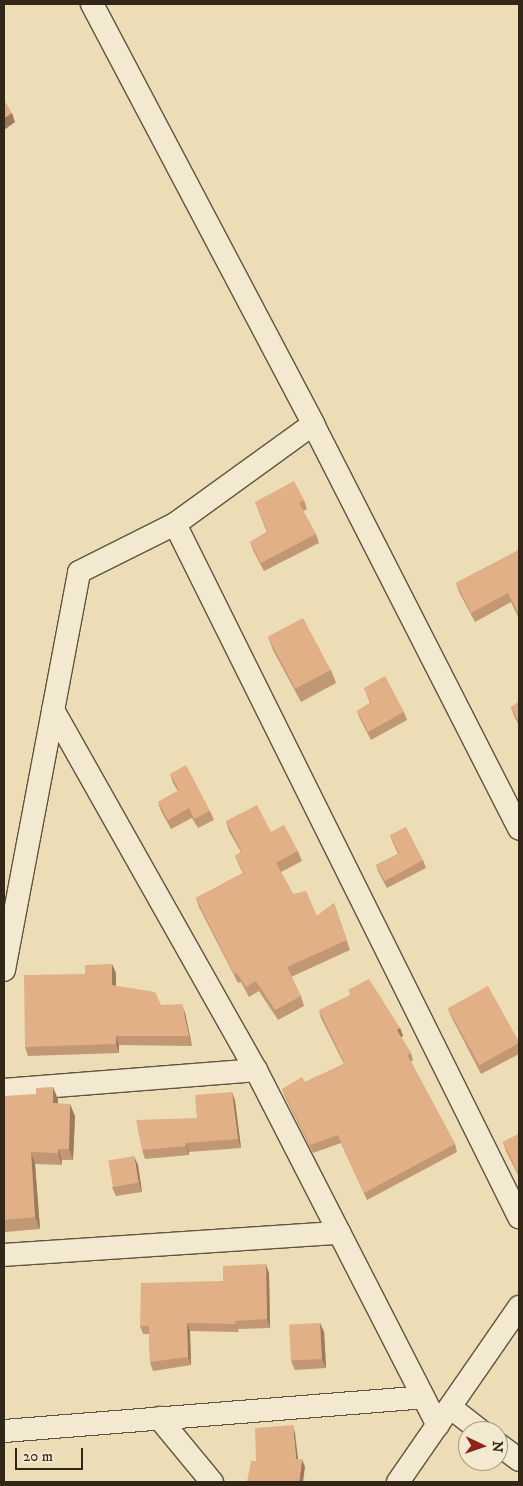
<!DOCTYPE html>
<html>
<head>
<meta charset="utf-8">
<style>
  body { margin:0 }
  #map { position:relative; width:523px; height:1486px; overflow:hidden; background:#ecddb6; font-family:"IM FELL DW Pica",serif }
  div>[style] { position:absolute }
  .roads { filter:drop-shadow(1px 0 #60543e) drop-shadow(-1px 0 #60543e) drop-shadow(0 1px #60543e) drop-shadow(0 -1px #60543e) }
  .street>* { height:22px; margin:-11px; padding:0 11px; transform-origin:11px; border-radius:11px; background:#f3e9d0 }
  .wall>* { inset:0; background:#c29774 }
  .shaded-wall>* { inset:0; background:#9e7b5e }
  .building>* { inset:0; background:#e1b087; transform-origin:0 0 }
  span { translate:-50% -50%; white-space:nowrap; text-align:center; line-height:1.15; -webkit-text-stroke:5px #f3e9d0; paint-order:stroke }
  .frame { position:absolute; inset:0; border:5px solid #322616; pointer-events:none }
  .north { position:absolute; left:458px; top:1421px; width:50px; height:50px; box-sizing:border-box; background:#f3e9d0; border:1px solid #a69b86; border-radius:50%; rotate:93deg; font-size:14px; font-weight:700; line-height:20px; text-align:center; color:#322616 }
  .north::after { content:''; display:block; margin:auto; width:18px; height:22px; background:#8f2418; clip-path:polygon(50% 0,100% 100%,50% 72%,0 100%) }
  .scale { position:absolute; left:15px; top:1448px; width:68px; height:22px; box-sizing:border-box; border:2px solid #322616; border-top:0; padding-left:6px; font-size:15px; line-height:18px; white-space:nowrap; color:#322616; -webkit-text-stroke:4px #f3e9d0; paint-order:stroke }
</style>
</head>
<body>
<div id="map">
  <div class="roads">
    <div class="street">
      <div style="left:92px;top:4px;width:475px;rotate:62.2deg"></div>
      <div style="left:313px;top:424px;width:454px;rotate:63deg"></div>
      <div style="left:175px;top:524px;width:774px;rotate:63.6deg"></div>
      <div style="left:53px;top:710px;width:413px;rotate:60.6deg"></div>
      <div style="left:256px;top:1070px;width:399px;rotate:62.9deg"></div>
      <div style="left:4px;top:970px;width:405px;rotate:-79.3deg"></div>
      <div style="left:79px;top:572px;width:107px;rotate:-26.6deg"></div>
      <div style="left:175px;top:524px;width:170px;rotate:-35.9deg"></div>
      <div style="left:4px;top:1090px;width:253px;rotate:-4.5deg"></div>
      <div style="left:4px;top:1255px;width:336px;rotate:-3.8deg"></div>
      <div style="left:450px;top:1407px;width:39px;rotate:38deg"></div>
      <div style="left:159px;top:1418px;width:83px;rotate:50.4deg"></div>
      <div style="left:4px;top:1431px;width:420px;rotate:-4.6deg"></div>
      <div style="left:498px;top:1444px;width:26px;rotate:37deg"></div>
      <div style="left:398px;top:1482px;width:213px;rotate:-55.3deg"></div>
    </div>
  </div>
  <div class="wall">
    <div style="clip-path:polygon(304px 500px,307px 509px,303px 511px,316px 534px,319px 543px,264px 571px,253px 550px,250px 542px,267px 532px,255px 502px)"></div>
    <div style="clip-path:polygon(519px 550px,519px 619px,511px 602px,475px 622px,459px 592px,456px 583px)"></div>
    <div style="clip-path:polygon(268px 637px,331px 670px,336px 683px,301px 702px,273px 650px)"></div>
    <div style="clip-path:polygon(364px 688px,404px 712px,407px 720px,371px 740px,360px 719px,357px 711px,370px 703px)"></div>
    <div style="clip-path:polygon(519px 702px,519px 725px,514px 716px,511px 707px)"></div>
    <div style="clip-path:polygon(170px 774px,210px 811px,214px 820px,198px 828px,192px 818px,171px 829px,161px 811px,158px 802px,178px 791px,173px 783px)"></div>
    <div style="clip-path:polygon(226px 821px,271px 832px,298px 851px,302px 861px,281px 872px,293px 894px,317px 916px,334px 903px,350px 950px,291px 977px,301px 996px,304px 1006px,278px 1020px,259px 991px,249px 997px,241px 982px,238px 983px,199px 907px,196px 898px,243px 873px,239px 865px,235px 856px,241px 852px,229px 831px)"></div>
    <div style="clip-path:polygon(390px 835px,423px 860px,426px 868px,387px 888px,379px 873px,376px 865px,398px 854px,393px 843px)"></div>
    <div style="clip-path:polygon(116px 973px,116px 986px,161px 1005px,185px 1013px,192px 1046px,119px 1045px,119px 1053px,28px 1056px,25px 1047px)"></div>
    <div style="clip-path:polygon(448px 1009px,519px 1043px,519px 1054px,481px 1074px,452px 1018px)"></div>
    <div style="clip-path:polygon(319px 1010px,400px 1028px,403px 1036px,401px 1037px,411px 1053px,413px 1060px,411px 1062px,455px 1144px,457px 1152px,367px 1200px,341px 1143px,313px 1153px,285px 1097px,282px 1089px,305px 1082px,344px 1064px,321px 1018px)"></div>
    <div style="clip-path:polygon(232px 1092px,235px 1101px,241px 1148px,189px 1152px,189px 1155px,145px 1159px,142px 1150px,197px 1118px)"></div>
    <div style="clip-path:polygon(4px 1096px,58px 1099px,57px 1103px,75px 1116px,73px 1160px,62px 1160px,62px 1165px,35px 1164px,40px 1229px,5px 1232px,4px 1228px)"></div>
    <div style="clip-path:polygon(519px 1134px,519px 1177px,506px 1151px,503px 1142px)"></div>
    <div style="clip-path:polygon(138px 1165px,142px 1192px,116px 1196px,112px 1187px)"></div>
    <div style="clip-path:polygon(269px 1273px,270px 1328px,238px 1329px,239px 1332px,190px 1331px,191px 1365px,153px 1371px,150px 1362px,149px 1334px,143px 1334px,140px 1326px,223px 1281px)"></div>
    <div style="clip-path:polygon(320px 1323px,324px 1332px,326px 1368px,295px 1370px,291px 1361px)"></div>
  </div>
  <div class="shaded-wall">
    <div style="clip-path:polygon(12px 113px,15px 122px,4px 130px,4px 118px)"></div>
    <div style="clip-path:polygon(112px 964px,116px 973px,116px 994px,112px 985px)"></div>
    <div style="clip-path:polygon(182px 1004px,185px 1013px,192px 1046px,189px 1036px)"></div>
    <div style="clip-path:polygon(400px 1028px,403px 1036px,399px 1038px,397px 1030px)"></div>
    <div style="clip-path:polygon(116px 1036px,119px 1045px,119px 1053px,116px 1044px)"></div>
    <div style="clip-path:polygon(53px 1087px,58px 1099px,57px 1115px,53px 1103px)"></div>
    <div style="clip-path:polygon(232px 1092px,235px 1101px,241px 1148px,238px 1139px)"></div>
    <div style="clip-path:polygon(70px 1104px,75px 1116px,73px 1160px,69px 1149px)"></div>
    <div style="clip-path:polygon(186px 1143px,189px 1152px,189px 1155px,186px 1146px)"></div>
    <div style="clip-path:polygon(58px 1149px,62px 1160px,62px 1165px,58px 1153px)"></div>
    <div style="clip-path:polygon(31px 1152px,35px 1164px,40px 1229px,35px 1217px)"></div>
    <div style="clip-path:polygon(134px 1156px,138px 1165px,142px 1192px,139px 1183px)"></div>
    <div style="clip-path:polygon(266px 1264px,269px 1273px,270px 1328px,267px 1319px)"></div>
    <div style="clip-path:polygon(187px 1323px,190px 1331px,191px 1365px,188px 1357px)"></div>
    <div style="clip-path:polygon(320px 1323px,324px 1332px,326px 1368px,322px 1359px)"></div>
    <div style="clip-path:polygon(293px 1425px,295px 1433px,299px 1467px,296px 1459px)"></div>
    <div style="clip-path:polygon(302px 1459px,305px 1467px,303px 1482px,299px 1482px)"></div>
  </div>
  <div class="building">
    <div style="clip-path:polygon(4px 100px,12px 113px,4px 118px)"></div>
    <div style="clip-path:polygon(294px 481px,304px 500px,299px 503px,316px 534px,261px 563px,250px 542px,268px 532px,255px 502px)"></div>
    <div style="clip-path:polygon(519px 550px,519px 615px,508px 593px,471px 613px,456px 583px)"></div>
    <div style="left:303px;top:618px;width:59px;height:40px;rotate:62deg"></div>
    <div style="clip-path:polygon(385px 676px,404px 712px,368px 732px,357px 711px,371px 703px,364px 688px)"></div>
    <div style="clip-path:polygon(519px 702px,519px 722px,511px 707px)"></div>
    <div style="clip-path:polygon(186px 765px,210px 811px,194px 819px,189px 808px,168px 820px,158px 802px,179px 790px,170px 774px)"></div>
    <div style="clip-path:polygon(257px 805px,271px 832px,284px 825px,298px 851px,276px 863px,293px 894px,306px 891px,317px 916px,334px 903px,347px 940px,287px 967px,301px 996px,275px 1010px,256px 981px,246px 987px,237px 973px,234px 974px,196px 898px,244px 873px,235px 856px,242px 852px,226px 821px)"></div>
    <div style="clip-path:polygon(406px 827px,423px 860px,385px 881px,376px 865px,399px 853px,390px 835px)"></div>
    <div style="clip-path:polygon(112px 964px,112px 985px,155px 992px,161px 1005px,182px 1004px,189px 1036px,116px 1036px,116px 1044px,25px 1047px,24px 975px,85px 974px,85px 965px)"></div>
    <div style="clip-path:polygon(369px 979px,400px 1028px,397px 1030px,411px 1053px,407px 1055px,455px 1144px,364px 1193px,338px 1135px,310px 1145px,282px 1089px,302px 1077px,305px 1082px,345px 1064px,319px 1010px,350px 995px,348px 990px)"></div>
    <div style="left:488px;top:986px;width:65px;height:46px;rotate:61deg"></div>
    <div style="clip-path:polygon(53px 1087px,53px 1103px,70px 1104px,69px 1149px,58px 1149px,58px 1153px,31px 1152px,35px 1217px,4px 1220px,4px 1096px,36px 1094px,36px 1088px)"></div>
    <div style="clip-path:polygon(232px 1092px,238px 1139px,186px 1143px,186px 1146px,142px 1150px,136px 1120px,197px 1118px,195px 1095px)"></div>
    <div style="clip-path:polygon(519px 1134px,519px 1175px,503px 1142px)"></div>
    <div style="left:134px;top:1156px;width:27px;height:26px;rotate:80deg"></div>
    <div style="clip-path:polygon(266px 1264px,267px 1319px,235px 1321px,235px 1324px,187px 1323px,188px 1357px,150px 1362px,149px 1326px,140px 1326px,141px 1283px,223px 1281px,223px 1266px)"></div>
    <div style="left:320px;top:1323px;width:36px;height:31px;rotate:87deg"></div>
    <div style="clip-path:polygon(293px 1425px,296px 1459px,302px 1459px,299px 1482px,247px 1482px,251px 1461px,256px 1461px,255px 1428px)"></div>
  </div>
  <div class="frame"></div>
  <div class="north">N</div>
  <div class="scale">20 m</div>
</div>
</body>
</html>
